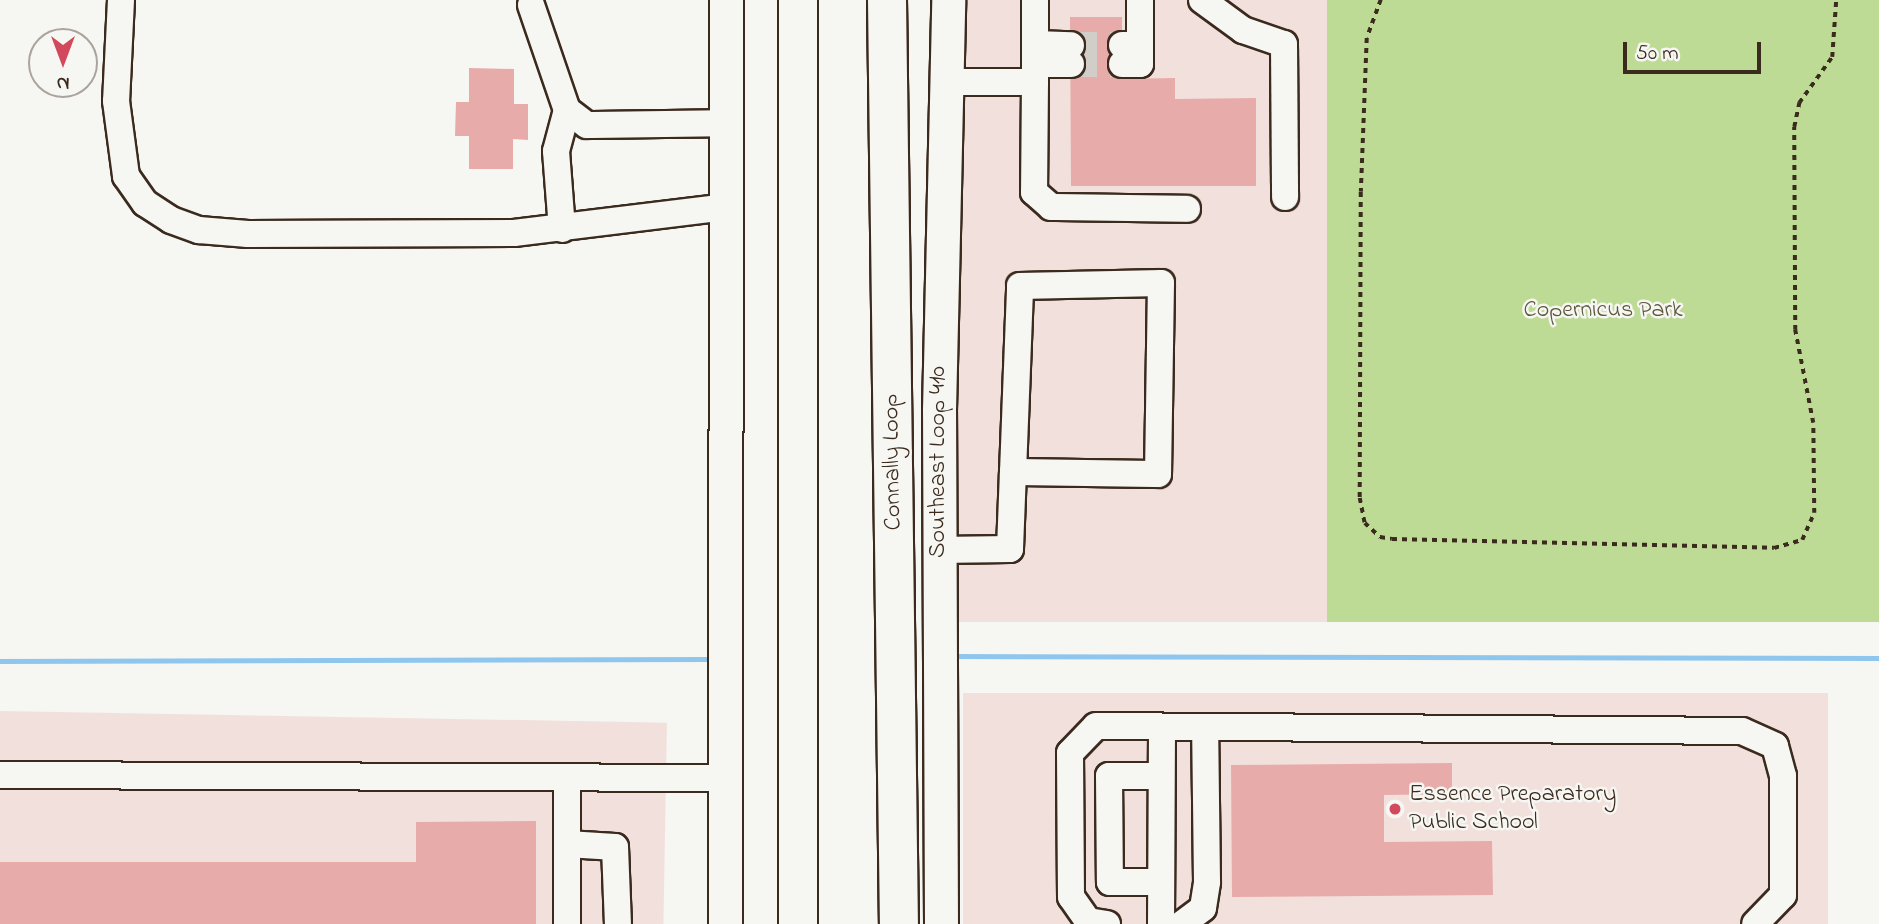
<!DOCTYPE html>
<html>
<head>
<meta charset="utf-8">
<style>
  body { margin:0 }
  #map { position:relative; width:1879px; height:924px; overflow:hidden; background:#f6f6f2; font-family:"Indie Flower",sans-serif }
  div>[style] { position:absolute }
  .built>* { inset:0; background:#f2e0dc; transform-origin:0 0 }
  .green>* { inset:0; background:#bddb94; transform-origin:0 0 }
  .stream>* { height:5px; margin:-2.5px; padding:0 2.5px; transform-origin:2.5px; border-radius:2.5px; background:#8fc6ed }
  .building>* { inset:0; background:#e7abaa }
  .minor-tunnel>* { height:26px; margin-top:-13px; transform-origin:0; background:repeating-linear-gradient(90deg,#d1cdc8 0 26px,transparent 0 39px) }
  .path>* { height:3.5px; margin-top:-1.75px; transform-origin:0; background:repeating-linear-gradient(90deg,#3b2a1e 0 5px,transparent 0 10px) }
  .roads { filter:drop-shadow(2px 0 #3b2a1e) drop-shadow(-2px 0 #3b2a1e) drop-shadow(0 2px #3b2a1e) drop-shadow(0 -2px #3b2a1e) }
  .minor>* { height:26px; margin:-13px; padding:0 13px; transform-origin:13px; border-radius:13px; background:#f6f6f2 }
  .major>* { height:33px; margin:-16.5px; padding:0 16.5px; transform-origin:16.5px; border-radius:16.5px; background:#f6f6f2 }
  .highway>* { height:38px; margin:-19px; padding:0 19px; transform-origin:19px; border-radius:19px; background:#f6f6f2 }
  .dots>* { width:19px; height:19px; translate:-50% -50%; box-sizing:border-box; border:4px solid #f6f6f2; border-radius:50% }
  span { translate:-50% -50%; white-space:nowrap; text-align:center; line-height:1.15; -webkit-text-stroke:5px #f6f6f2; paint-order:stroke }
  .park-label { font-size:24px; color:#5c563c }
  .street-label { font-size:24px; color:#3b2a1e }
  .poi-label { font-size:24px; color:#3b2a1e }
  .left { translate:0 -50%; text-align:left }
  .north { position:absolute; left:28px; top:28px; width:70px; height:70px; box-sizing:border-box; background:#f6f6f2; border:2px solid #aba49d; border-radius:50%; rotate:180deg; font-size:19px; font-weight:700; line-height:28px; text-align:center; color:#3b2a1e }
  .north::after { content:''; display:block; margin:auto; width:24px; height:32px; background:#d1495b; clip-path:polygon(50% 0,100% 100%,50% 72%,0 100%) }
  .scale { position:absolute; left:1623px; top:42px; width:138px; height:32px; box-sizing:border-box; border:4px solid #3b2a1e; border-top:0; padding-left:9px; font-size:21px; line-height:24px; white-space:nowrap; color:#3b2a1e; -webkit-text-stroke:5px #f6f6f2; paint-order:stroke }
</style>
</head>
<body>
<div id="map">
  <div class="built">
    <div style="left:949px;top:0;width:378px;height:622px"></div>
    <div style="left:963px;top:693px;width:865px;height:231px"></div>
    <div style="left:0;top:711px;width:667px;height:213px;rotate:1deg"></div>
  </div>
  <div class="green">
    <div style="left:1327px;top:0;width:552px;height:622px"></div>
  </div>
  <div class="stream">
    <div style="left:951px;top:656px;width:928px;rotate:0.12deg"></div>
    <div style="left:0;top:661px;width:708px;rotate:-0.16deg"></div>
  </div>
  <div class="building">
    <div style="clip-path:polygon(1070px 17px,1122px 17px,1122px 79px,1175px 78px,1175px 99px,1256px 98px,1256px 186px,1071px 186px)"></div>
    <div style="clip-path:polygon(469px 68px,514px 69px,514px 104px,528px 104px,528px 140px,513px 139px,513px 169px,469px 169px,469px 136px,455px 136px,456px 102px,469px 102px)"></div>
    <div style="clip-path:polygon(1452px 763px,1452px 794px,1384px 795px,1384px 842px,1492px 841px,1493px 895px,1232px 897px,1231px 765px)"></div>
    <div style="clip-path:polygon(536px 821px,536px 924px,0 924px,0 862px,416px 862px,416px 822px)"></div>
  </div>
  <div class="minor-tunnel">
    <div style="left:1071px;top:45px;width:51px"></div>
    <div style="left:1071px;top:64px;width:51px"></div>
  </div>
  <div class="path">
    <div style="left:1381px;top:0;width:40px;rotate:110.2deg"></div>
    <div style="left:1367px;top:38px;width:154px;rotate:92.2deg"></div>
    <div style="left:1361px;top:192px;width:306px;rotate:90.2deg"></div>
    <div style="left:1360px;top:498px;width:25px;rotate:79deg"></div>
    <div style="left:1365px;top:523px;width:21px;rotate:43deg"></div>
    <div style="left:1380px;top:537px;width:12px;rotate:9deg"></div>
    <div style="left:1392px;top:539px;width:382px;rotate:1.3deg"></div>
    <div style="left:1774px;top:548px;width:29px;rotate:-16deg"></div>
    <div style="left:1802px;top:540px;width:30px;rotate:-66deg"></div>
    <div style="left:1814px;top:513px;width:90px;rotate:-90.6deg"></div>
    <div style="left:1813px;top:423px;width:95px;rotate:-101deg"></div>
    <div style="left:1795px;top:330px;width:203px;rotate:-90.3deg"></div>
    <div style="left:1794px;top:127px;width:25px;rotate:-78deg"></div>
    <div style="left:1799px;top:103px;width:57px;rotate:-54.3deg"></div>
    <div style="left:1832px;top:57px;width:57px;rotate:-86deg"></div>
  </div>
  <div class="roads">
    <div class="minor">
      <div style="left:121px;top:0;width:101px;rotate:92.8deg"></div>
      <div style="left:116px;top:101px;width:76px;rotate:82.4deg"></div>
      <div style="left:126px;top:176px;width:33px;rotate:55deg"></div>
      <div style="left:145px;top:203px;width:31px;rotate:33deg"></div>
      <div style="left:171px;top:220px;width:30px;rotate:20deg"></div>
      <div style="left:199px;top:230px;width:49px;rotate:4.7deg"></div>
      <div style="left:248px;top:234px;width:266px;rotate:-0.2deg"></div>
      <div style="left:514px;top:233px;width:213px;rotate:-7deg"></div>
      <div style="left:1202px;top:0;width:51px;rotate:36.2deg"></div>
      <div style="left:1243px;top:30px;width:43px;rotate:18.9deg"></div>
      <div style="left:1284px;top:44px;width:153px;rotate:89.6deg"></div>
      <div style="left:531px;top:5px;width:111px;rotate:71.1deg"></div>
      <div style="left:567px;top:110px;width:25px;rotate:37deg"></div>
      <div style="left:587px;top:125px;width:138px;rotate:-0.8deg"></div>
      <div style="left:1035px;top:44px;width:36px;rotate:2deg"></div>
      <div style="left:1122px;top:45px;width:18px"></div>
      <div style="left:1140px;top:45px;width:45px;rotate:-90deg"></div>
      <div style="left:1035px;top:64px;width:36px"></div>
      <div style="left:1122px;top:64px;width:18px"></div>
      <div style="left:1140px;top:64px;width:19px;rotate:-90deg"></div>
      <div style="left:946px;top:82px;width:89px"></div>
      <div style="left:1035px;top:82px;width:82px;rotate:-90deg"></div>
      <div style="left:1035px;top:82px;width:110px;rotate:90.5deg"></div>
      <div style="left:1034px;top:192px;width:23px;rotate:41deg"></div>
      <div style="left:1051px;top:207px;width:136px;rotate:0.8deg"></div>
      <div style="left:562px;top:229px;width:78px;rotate:-94.4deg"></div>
      <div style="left:556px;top:151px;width:42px;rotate:-75deg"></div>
      <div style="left:938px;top:550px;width:72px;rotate:-0.8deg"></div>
      <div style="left:1010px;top:549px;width:77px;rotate:-87.8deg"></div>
      <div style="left:1013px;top:472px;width:186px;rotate:-87.8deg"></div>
      <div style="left:1020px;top:286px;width:141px;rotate:-1.2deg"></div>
      <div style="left:1161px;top:283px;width:191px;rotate:90.9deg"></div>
      <div style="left:1158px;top:474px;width:145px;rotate:-179.2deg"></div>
      <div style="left:0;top:775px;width:725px;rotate:0.24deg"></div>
      <div style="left:1161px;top:776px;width:52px;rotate:180deg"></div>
      <div style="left:1109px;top:776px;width:106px;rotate:89.5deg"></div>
      <div style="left:1110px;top:882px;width:51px"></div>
      <div style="left:567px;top:778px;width:146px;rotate:90deg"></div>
      <div style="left:567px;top:844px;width:48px;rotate:3.6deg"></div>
      <div style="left:615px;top:847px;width:77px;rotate:87.8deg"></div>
      <div style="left:1107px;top:924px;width:19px;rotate:-171deg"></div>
      <div style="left:1088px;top:921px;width:29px;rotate:-125deg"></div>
      <div style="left:1071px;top:897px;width:144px;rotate:-90.4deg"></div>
      <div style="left:1070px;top:753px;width:37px;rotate:-46deg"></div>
      <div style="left:1096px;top:726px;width:646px;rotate:0.44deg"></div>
      <div style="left:1742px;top:731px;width:36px;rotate:24deg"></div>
      <div style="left:1775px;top:746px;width:31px;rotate:75deg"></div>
      <div style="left:1783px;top:776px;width:119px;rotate:90deg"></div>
      <div style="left:1783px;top:895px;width:40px;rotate:134deg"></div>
      <div style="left:1161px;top:924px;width:197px;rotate:-89.7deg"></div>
      <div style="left:1182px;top:924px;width:26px;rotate:-37deg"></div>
      <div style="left:1203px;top:908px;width:26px;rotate:-81deg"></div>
      <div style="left:1207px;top:882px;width:155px;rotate:-90.7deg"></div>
    </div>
    <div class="major">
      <div style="left:725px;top:924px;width:924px;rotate:-89.94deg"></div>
      <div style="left:941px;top:924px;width:514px;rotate:-90.22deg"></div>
      <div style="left:939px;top:410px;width:410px;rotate:-88.7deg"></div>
    </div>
    <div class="highway">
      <div style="left:798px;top:0;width:924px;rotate:90deg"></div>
      <div style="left:887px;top:0;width:924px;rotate:89.26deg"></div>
    </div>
  </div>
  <div class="dots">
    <div style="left:1395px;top:809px;background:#d1495b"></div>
  </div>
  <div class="park-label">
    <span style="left:1603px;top:311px">Copernicus Park</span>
  </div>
  <div class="street-label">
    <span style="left:893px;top:462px;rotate:-91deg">Connally Loop</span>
    <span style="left:939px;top:462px;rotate:-90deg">Southeast Loop 410</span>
  </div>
  <div class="poi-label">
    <span class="left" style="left:1409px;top:809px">Essence Preparatory<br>Public School</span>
  </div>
  <div class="north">N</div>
  <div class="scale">50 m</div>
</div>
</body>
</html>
